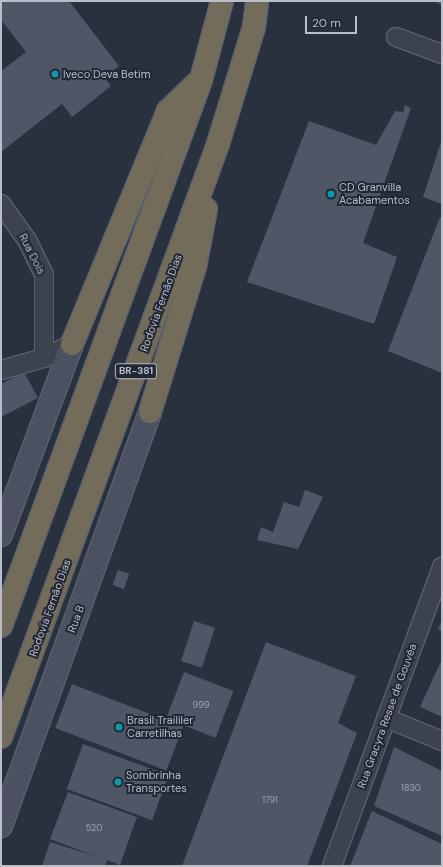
<!DOCTYPE html>
<html>
<head>
<meta charset="utf-8">
<style>
  body { margin:0 }
  #map { position:relative; width:443px; height:867px; overflow:hidden; background:#29303e; font-family:"DM Sans",sans-serif }
  div>[style] { position:absolute }
  .building>* { inset:0; background:#4f5767; transform-origin:0 0 }
  .roads { filter:drop-shadow(1px 0 #5a606c) drop-shadow(-1px 0 #5a606c) drop-shadow(0 1px #5a606c) drop-shadow(0 -1px #5a606c) }
  .street>* { height:18px; margin:-9px; padding:0 9px; transform-origin:9px; border-radius:9px; background:#3d424f }
  .secondary>* { height:22px; margin:-11px; padding:0 11px; transform-origin:11px; border-radius:11px; background:#4b5161 }
  .highway>* { height:22px; margin:-11px; padding:0 11px; transform-origin:11px; border-radius:11px; background:#746c5b }
  .dots>* { width:11px; height:11px; translate:-50% -50%; box-sizing:border-box; border:2px solid #212734; border-radius:50% }
  span { translate:-50% -50%; white-space:nowrap; text-align:center; line-height:1.15; -webkit-text-stroke:4px #212734; paint-order:stroke }
  .number-label { font-size:9px; color:#9ea4b0 }
  .number-label span { -webkit-text-stroke-width:0 }
  .shield-label span { padding:1px 3px; background:#212734; border:1px solid; border-radius:3px; -webkit-text-stroke-width:0 }
  .shield-label { font-size:10px; color:#b9bec9; font-weight:700 }
  .poi-label { font-size:11px; color:#b9bec9 }
  .left { translate:0 -50%; text-align:left }
  .street-label { font-size:11px; color:#b9bec9 }
  .frame { position:absolute; inset:0; border:2px solid #b9bec9; pointer-events:none }
  .scale { position:absolute; left:305px; top:16px; width:52px; height:18px; box-sizing:border-box; border:2px solid #b9bec9; border-top:0; padding-left:5px; font-size:12px; line-height:14px; white-space:nowrap; color:#b9bec9; -webkit-text-stroke:3px #212734; paint-order:stroke }
</style>
</head>
<body>
<div id="map">
  <div class="building">
    <div style="clip-path:polygon(1px 1px,69px 1px,119px 66px,104px 77px,111px 86px,72px 117px,62px 104px,1px 152px,1px 71px,26px 52px,1px 20px)"></div>
    <div style="clip-path:polygon(433px 1px,442px 1px,442px 5px)"></div>
    <div style="clip-path:polygon(405px 105px,411px 108px,363px 243px,397px 257px,374px 324px,247px 282px,309px 121px,376px 145px,395px 111px,403px 112px)"></div>
    <div style="clip-path:polygon(442px 139px,442px 204px,423px 197px)"></div>
    <div style="clip-path:polygon(440px 217px,442px 218px,442px 373px,388px 351px)"></div>
    <div style="clip-path:polygon(24px 372px,38px 398px,1px 417px,1px 384px)"></div>
    <div style="clip-path:polygon(305px 490px,323px 497px,298px 549px,257px 540px,261px 527px,273px 532px,284px 502px,299px 507px)"></div>
    <div style="left:118px;top:570px;width:12px;height:16px;rotate:20deg"></div>
    <div style="clip-path:polygon(442px 620px,442px 631px,438px 629px)"></div>
    <div style="left:194px;top:621px;width:22px;height:42px;rotate:18deg"></div>
    <div style="clip-path:polygon(266px 642px,356px 676px,338px 723px,357px 733px,307px 866px,182px 866px)"></div>
    <div style="clip-path:polygon(442px 659px,442px 717px,420px 707px)"></div>
    <div style="left:184px;top:672px;width:53px;height:50px;rotate:21deg"></div>
    <div style="left:72px;top:684px;width:119px;height:47px;rotate:21deg"></div>
    <div style="left:83px;top:744px;width:91px;height:48px;rotate:20deg"></div>
    <div style="clip-path:polygon(394px 747px,442px 771px,442px 836px,374px 806px)"></div>
    <div style="clip-path:polygon(68px 792px,137px 817px,120px 865px,107px 860px,105px 866px,42px 866px,50px 842px,98px 857px,50px 839px)"></div>
    <div style="clip-path:polygon(372px 811px,442px 844px,442px 866px,350px 866px)"></div>
  </div>
  <div class="roads">
    <div class="street">
      <div style="left:396px;top:37px;width:49px;rotate:20.3deg"></div>
      <div style="left:1px;top:204px;width:44px;rotate:54.2deg"></div>
      <div style="left:27px;top:240px;width:39px;rotate:64deg"></div>
      <div style="left:44px;top:275px;width:83px;rotate:90deg"></div>
      <div style="left:1px;top:370px;width:45px;rotate:-15.6deg"></div>
      <div style="left:44px;top:358px;width:31px;rotate:-27deg"></div>
      <div style="left:386px;top:718px;width:61px;rotate:22.3deg"></div>
      <div style="left:332px;top:866px;width:319px;rotate:-69.8deg"></div>
    </div>
    <div class="secondary">
      <div style="left:1px;top:535px;width:204px;rotate:-69.6deg"></div>
      <div style="left:1px;top:826px;width:440px;rotate:-70.2deg"></div>
    </div>
    <div class="highway">
      <div style="left:72px;top:344px;width:252px;rotate:-67.6deg"></div>
      <div style="left:168px;top:111px;width:40px;rotate:-44deg"></div>
      <div style="left:150px;top:412px;width:152px;rotate:-72.8deg"></div>
      <div style="left:195px;top:267px;width:59px;rotate:-79.3deg"></div>
      <div style="left:1px;top:626px;width:581px;rotate:-69.88deg"></div>
      <div style="left:201px;top:80px;width:82px;rotate:-75.1deg"></div>
      <div style="left:1px;top:737px;width:631px;rotate:-69.9deg"></div>
      <div style="left:218px;top:144px;width:122px;rotate:-72.9deg"></div>
      <div style="left:254px;top:27px;width:26px;rotate:-83deg"></div>
    </div>
  </div>
  <div class="dots">
    <div style="left:55px;top:74px;background:#0f9aa8"></div>
    <div style="left:331px;top:194px;background:#0f9aa8"></div>
    <div style="left:119px;top:727px;background:#0f9aa8"></div>
    <div style="left:118px;top:782px;background:#0f9aa8"></div>
  </div>
  <div class="number-label">
    <span style="left:201px;top:705px">999</span>
    <span style="left:411px;top:788px">1830</span>
    <span style="left:270px;top:800px">1791</span>
    <span style="left:94px;top:828px">520</span>
  </div>
  <div class="shield-label">
    <span style="left:136px;top:371px">BR-381</span>
  </div>
  <div class="poi-label">
    <span class="left" style="left:63px;top:74px">Iveco Deva Betim</span>
    <span class="left" style="left:339px;top:194px">CD Granvilla<br>Acabamentos</span>
    <span class="left" style="left:127px;top:727px">Brasil Traililer<br>Carretilhas</span>
    <span class="left" style="left:126px;top:782px">Sombrinha<br>Transportes</span>
  </div>
  <div class="street-label">
    <span style="left:32px;top:254px;rotate:63deg">Rua Dois</span>
    <span style="left:161px;top:303px;rotate:-70deg">Rodovia Fernão Dias</span>
    <span style="left:50px;top:608px;rotate:-70deg">Rodovia Fernão Dias</span>
    <span style="left:76px;top:619px;rotate:-70deg">Rua B</span>
    <span style="left:387px;top:716px;rotate:-70deg">Rua Gracyra Resse de Gouvêa</span>
  </div>
  <div class="frame"></div>
  <div class="scale">20 m</div>
</div>
</body>
</html>
